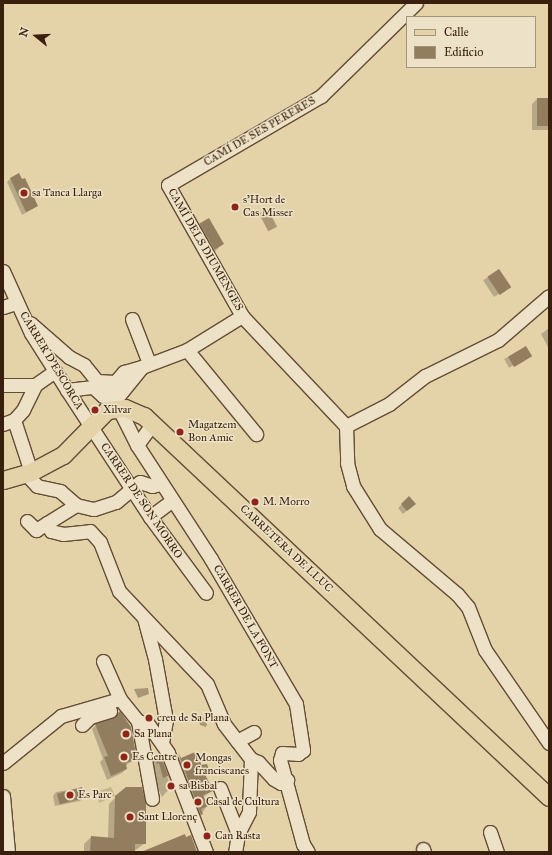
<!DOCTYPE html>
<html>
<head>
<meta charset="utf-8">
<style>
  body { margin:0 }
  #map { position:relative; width:552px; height:855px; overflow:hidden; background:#e4d3a9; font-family:"IM FELL Great Primer",serif }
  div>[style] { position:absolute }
  .green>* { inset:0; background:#c7b58f }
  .water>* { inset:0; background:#aa9674; transform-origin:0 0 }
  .shadow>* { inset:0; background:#0003; transform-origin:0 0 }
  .building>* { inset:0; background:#927d5f; transform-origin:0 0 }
  .roads { filter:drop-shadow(1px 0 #644d35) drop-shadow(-1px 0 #644d35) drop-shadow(0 1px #644d35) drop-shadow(0 -1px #644d35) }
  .minor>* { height:13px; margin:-6.5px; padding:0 6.5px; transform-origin:6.5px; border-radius:6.5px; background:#ede2c7 }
  .major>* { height:17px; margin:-8.5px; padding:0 8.5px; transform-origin:8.5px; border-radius:8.5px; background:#e4d3a9 }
  .dots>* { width:11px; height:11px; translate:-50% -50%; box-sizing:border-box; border:2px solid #ede2c7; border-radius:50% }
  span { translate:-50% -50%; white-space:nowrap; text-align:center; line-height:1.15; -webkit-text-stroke:3px #ede2c7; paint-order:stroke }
  .street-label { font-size:11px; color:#39200e }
  .poi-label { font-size:11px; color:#39200e }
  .left { translate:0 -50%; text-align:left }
  .frame { position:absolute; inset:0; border:4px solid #39200e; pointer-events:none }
  .legend { position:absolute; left:406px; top:16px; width:130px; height:52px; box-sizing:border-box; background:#ede2c7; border:1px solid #a5947d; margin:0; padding:5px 7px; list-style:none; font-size:12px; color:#39200e }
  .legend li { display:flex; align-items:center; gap:8px; height:20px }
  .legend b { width:20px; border:1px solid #a5947d }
  .north { position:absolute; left:16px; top:16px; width:40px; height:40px; -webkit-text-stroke:3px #ede2c7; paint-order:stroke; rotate:288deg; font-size:11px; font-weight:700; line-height:16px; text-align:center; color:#39200e }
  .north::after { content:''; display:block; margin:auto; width:14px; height:18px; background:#39200e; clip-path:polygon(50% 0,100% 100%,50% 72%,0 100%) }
</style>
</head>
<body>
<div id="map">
  <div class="green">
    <div style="clip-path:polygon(111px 787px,115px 796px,99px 803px,96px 792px)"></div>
  </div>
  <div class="water">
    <div style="left:268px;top:209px;width:20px;height:10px;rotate:63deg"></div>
    <div style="clip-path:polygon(148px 688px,149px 694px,138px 698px,134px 689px)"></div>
    <div style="clip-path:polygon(201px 714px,207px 724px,206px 727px,200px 725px,198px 719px)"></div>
  </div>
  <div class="shadow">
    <div style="clip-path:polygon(537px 99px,549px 99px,549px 130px,532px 130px,532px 104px)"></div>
    <div style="clip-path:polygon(10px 179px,36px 206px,33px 209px,22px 215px,7px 182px)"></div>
    <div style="clip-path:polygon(208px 219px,223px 244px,212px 254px,189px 234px)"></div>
    <div style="left:499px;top:270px;width:20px;height:19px;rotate:57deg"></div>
    <div style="clip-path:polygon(549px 328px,549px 349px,541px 334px)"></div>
    <div style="left:526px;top:347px;width:10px;height:25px;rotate:61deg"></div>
    <div style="clip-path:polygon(409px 498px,411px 507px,403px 514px,398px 508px)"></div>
    <div style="clip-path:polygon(96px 725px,136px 759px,126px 765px,126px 769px,122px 773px,107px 780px,100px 762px,103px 759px,92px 729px)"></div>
    <div style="clip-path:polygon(177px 755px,181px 759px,208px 770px,204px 774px,212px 791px,203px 797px,207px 806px,198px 819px,173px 759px)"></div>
    <div style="clip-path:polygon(155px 756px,160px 757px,171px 787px,162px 797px,157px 786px,152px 787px,145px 766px)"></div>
    <div style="clip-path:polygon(82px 788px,83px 798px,80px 801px,55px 806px,53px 796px,56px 792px)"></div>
    <div style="clip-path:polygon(116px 797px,145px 843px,133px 852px,84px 852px,84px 844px,91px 837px,108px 838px,109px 804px)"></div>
  </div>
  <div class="building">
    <div style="left:537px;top:98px;width:12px;height:28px"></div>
    <div style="clip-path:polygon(19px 173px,22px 179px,25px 178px,38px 206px,26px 212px,10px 178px)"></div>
    <div style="left:209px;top:218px;width:30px;height:11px;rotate:60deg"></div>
    <div style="left:499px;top:269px;width:22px;height:14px;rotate:56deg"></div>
    <div style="left:526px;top:346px;width:12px;height:21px;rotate:59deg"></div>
    <div style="clip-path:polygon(409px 496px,416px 504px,407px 511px,401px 504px)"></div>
    <div style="clip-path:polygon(120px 711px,131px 727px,137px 759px,126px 763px,127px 769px,111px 776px,104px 757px,108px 756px,95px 724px,113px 718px)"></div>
    <div style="clip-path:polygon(178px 752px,181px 758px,195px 752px,199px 754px,201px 765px,207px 764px,209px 770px,204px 772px,213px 791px,203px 795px,208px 806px,201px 809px,203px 814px,201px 815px)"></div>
    <div style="clip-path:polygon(159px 754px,161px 757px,173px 787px,168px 776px,163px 778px,159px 763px,157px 764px,154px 755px)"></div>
    <div style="left:82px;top:787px;width:11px;height:26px;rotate:75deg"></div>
    <div style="clip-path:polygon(126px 787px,142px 787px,146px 804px,146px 844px,135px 844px,135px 851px,90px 852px,91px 836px,114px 838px,115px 796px)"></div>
    <div style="clip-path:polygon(185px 834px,186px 837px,191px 835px,197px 852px,141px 852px)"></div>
  </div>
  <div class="roads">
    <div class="minor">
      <div style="left:416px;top:3px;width:133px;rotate:135.6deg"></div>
      <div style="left:321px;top:96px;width:177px;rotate:149.8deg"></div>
      <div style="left:168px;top:185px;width:150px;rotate:60.5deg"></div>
      <div style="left:242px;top:316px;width:151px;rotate:46.6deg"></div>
      <div style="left:346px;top:426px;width:37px;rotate:88deg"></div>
      <div style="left:347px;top:463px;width:24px;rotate:75deg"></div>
      <div style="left:353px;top:486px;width:51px;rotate:57.9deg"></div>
      <div style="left:380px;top:529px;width:101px;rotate:40.2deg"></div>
      <div style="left:457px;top:594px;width:17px;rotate:50deg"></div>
      <div style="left:468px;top:607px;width:46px;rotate:68.4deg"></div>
      <div style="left:485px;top:650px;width:113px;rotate:55.5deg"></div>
      <div style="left:3px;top:271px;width:68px;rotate:65.7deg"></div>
      <div style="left:31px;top:333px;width:67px;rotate:57.7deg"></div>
      <div style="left:67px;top:390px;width:152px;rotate:56.8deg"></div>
      <div style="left:150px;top:517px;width:94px;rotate:53.6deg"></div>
      <div style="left:3px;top:307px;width:13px;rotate:-18deg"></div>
      <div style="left:132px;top:319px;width:47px;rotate:68.9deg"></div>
      <div style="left:30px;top:323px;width:52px;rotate:41.1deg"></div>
      <div style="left:69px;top:357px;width:17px;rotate:28deg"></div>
      <div style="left:84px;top:365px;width:21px;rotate:51deg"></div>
      <div style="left:97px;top:381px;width:18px;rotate:3deg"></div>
      <div style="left:187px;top:350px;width:109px;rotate:50.6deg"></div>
      <div style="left:142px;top:367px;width:48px;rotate:-20.7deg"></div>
      <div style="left:187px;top:350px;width:65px;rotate:-31.7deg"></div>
      <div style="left:3px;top:385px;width:32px"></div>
      <div style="left:35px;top:385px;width:24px;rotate:-35deg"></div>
      <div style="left:67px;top:390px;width:26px;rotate:-7deg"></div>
      <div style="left:93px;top:387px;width:13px;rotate:42deg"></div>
      <div style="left:103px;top:396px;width:32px;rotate:-49deg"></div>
      <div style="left:124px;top:372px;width:19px;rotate:-16deg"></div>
      <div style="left:142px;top:367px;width:55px;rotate:129.1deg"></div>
      <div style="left:118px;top:407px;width:42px;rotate:63.4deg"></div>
      <div style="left:137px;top:445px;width:136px;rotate:57deg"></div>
      <div style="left:211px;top:559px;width:168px;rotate:59.6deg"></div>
      <div style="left:296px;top:704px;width:47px;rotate:81.3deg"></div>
      <div style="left:303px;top:750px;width:6px;rotate:141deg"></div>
      <div style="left:298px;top:754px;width:16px;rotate:-176deg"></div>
      <div style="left:282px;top:753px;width:7px;rotate:106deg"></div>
      <div style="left:280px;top:760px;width:87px;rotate:74.7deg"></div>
      <div style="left:303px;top:844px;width:9px;rotate:58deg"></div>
      <div style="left:14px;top:420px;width:55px;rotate:71.9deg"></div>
      <div style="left:3px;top:424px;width:12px;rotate:-20deg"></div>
      <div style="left:14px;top:420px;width:13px;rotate:-48deg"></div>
      <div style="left:23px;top:410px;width:28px;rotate:-64deg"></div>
      <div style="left:346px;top:426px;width:48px;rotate:-27.1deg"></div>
      <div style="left:389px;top:404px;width:46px;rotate:-37.9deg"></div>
      <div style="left:425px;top:376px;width:81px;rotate:-26.3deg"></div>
      <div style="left:498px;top:340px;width:67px;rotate:-40.8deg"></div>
      <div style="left:137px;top:445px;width:27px;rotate:-54deg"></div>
      <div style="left:26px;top:474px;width:16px;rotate:47deg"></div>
      <div style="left:37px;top:486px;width:24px;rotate:12deg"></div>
      <div style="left:60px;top:491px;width:21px;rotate:41deg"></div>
      <div style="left:76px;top:505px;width:18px;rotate:13deg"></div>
      <div style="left:94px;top:509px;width:23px;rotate:-18deg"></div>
      <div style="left:116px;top:502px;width:31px;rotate:-40deg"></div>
      <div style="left:140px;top:482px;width:13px;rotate:18deg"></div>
      <div style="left:152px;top:486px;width:9px;rotate:-13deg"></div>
      <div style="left:76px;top:505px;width:34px;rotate:148deg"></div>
      <div style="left:47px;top:523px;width:9px;rotate:63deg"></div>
      <div style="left:51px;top:531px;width:12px;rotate:14deg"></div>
      <div style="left:63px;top:534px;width:27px;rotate:-6deg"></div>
      <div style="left:90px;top:531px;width:15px;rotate:48deg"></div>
      <div style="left:100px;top:542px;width:53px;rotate:68.8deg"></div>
      <div style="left:119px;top:591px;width:128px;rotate:46.6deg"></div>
      <div style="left:207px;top:684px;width:43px;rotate:67deg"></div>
      <div style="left:224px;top:724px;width:44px;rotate:52.4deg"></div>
      <div style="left:251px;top:759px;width:53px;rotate:92.2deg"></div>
      <div style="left:249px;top:812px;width:25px;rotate:117deg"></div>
      <div style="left:238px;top:834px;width:18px;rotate:99deg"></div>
      <div style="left:150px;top:517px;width:21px;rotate:-37deg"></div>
      <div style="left:27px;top:521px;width:13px;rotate:45deg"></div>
      <div style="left:36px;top:530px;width:13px;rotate:-32deg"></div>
      <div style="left:144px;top:618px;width:42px;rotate:75deg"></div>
      <div style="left:155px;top:659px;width:62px;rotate:79.8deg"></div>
      <div style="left:166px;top:720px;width:23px;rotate:100deg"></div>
      <div style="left:103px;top:661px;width:42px;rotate:65.9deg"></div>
      <div style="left:120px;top:699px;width:28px;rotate:51deg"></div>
      <div style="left:138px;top:721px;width:79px;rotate:79.8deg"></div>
      <div style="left:138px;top:721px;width:10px;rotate:17deg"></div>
      <div style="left:148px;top:724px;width:35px;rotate:55deg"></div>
      <div style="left:168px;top:753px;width:106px;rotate:69deg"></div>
      <div style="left:82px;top:725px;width:11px;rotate:-45deg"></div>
      <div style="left:90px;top:717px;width:21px;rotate:-17deg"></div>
      <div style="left:237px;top:741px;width:19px;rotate:-28deg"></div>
      <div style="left:251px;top:759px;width:8px;rotate:23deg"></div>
      <div style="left:258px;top:762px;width:23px;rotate:47deg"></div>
      <div style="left:274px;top:779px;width:8px;rotate:30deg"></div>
      <div style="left:281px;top:783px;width:7px;rotate:-27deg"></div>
      <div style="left:3px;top:763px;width:75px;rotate:-39deg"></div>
      <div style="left:61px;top:716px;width:61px;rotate:-16.1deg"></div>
      <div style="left:220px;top:788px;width:49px;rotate:68.6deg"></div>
      <div style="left:3px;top:796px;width:56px;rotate:84.9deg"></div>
      <div style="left:490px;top:832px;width:21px;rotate:71deg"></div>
      <div style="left:423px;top:849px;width:3px;rotate:72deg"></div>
    </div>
    <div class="major">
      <div style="left:3px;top:480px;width:29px;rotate:-16deg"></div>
      <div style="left:31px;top:472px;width:36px;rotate:-28deg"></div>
      <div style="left:63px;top:455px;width:63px;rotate:-45.6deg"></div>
      <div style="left:107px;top:410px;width:18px;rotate:-6deg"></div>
      <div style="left:125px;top:408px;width:21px;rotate:23deg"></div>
      <div style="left:144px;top:416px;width:556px;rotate:43.25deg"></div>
    </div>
  </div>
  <div class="dots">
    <div style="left:24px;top:193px;background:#8f2418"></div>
    <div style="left:235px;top:207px;background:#8f2418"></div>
    <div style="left:95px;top:410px;background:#8f2418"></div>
    <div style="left:180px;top:432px;background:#8f2418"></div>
    <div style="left:255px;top:502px;background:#8f2418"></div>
    <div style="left:149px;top:718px;background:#8f2418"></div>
    <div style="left:126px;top:734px;background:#8f2418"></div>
    <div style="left:124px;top:757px;background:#8f2418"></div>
    <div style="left:187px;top:765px;background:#8f2418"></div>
    <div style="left:171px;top:786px;background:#8f2418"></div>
    <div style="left:70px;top:795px;background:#8f2418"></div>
    <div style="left:198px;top:802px;background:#8f2418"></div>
    <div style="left:130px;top:817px;background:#8f2418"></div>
    <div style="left:207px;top:836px;background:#8f2418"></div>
  </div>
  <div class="street-label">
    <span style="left:260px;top:132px;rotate:-30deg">CAMÍ DE SES PERERES</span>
    <span style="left:205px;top:250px;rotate:60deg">CAMÍ DELS DIUMENGES</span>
    <span style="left:51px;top:361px;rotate:59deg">CARRER D'ESCORCA</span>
    <span style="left:141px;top:501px;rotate:56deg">CARRER DE SON MORRO</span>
    <span style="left:286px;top:549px;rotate:43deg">CARRETERA DE LLUC</span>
    <span style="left:245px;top:617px;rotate:60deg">CARRER DE LA FONT</span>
  </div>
  <div class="poi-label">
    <span class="left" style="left:32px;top:193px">sa Tanca Llarga</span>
    <span class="left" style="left:243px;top:207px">s’Hort de<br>Cas Misser</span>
    <span class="left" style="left:103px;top:410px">Xilvar</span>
    <span class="left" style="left:188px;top:432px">Magatzem<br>Bon Amic</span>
    <span class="left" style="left:263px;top:502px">M. Morro</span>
    <span class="left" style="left:157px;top:718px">creu de Sa Plana</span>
    <span class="left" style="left:134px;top:734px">Sa Plana</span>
    <span class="left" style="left:132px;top:757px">Es Centre</span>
    <span class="left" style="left:195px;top:765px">Mongas<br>franciscanes</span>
    <span class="left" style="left:179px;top:786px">sa Bisbal</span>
    <span class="left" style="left:78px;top:795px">Es Parc</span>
    <span class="left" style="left:206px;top:802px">Casal de Cultura</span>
    <span class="left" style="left:138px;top:817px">Sant Llorenç</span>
    <span class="left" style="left:215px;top:836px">Can Rasta</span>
  </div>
  <div class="frame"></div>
  <ul class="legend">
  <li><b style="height:5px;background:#e4d3a9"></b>Calle</li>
  <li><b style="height:11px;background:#927d5f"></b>Edificio</li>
  </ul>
  <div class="north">N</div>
</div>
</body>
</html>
